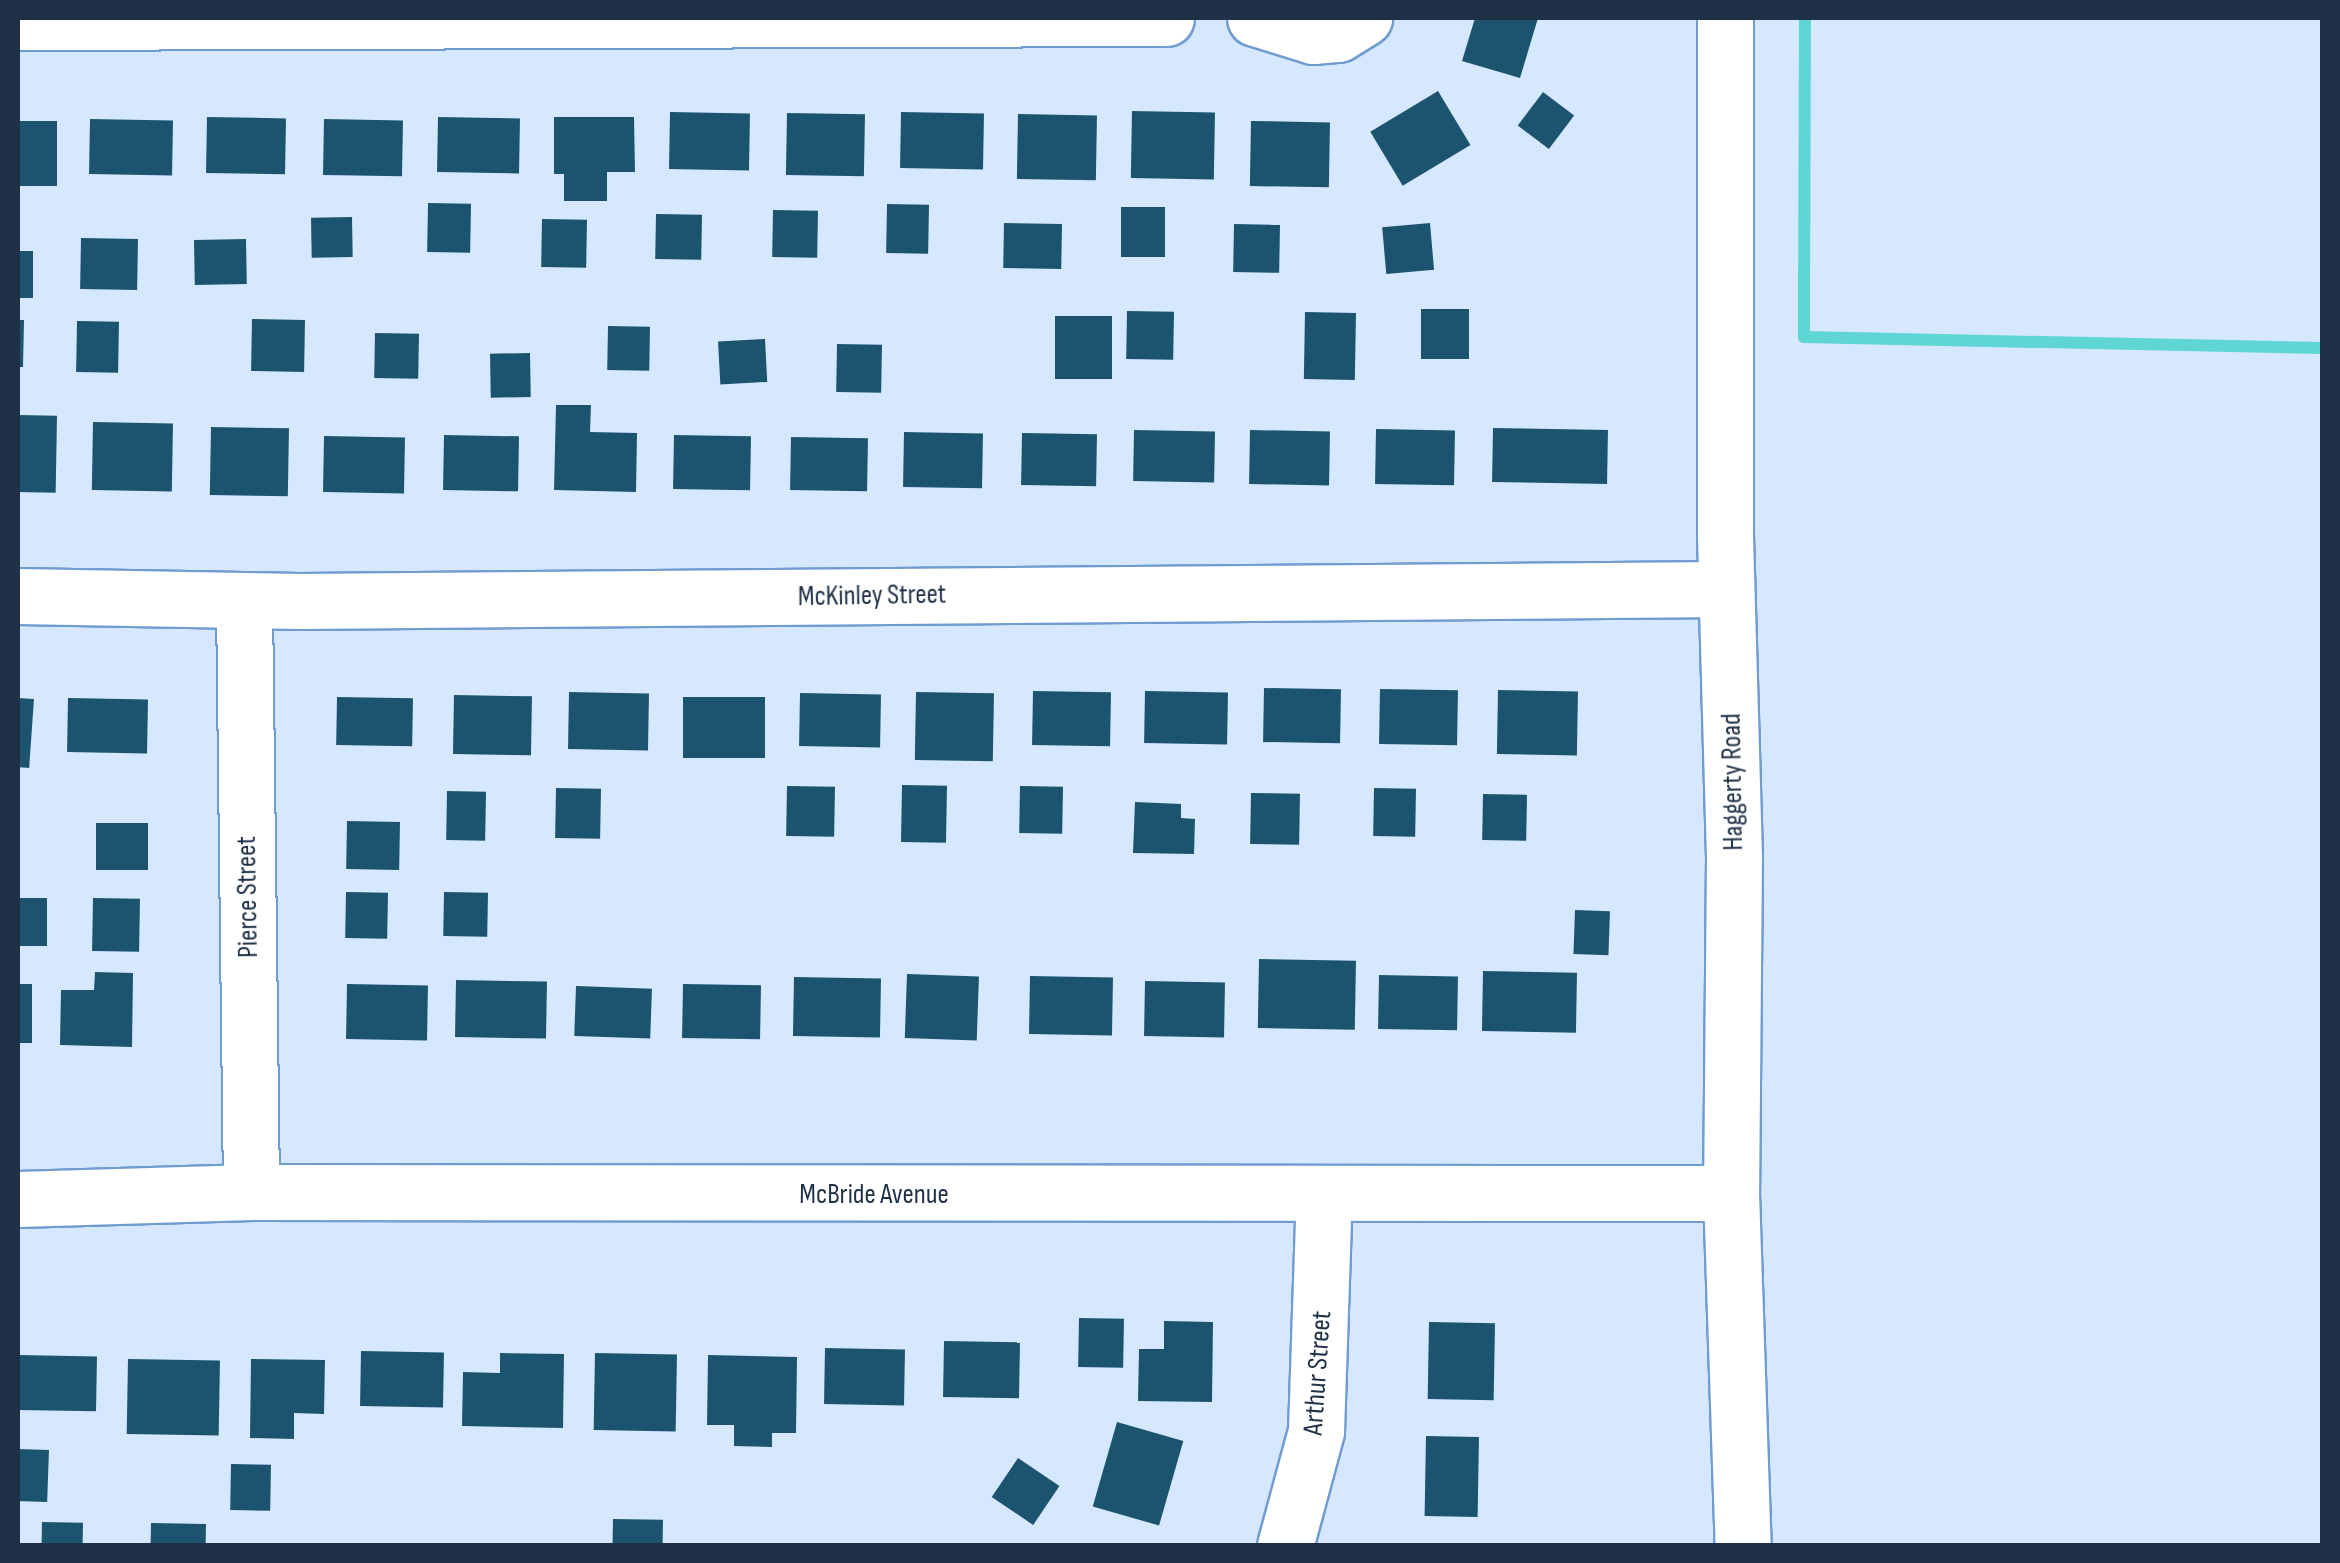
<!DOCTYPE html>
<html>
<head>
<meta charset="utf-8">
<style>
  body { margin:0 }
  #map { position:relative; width:2340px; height:1563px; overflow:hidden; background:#d6e8ff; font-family:"Sofia Sans Condensed",sans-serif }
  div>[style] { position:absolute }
  .stream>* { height:12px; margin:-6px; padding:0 6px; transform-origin:6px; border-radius:6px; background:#5fd5d4 }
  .building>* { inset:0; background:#1c5470; transform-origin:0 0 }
  .roads { filter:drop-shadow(2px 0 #719cd1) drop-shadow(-2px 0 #719cd1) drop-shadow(0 2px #719cd1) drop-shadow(0 -2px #719cd1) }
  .minor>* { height:55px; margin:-27.5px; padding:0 27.5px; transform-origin:27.5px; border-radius:27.5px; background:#fff }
  .major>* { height:55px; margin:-27.5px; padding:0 27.5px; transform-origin:27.5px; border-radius:27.5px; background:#fff }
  span { translate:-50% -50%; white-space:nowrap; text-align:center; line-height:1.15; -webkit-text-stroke:10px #fff; paint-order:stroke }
  .street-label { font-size:28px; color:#1f3146 }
  .frame { position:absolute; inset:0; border:20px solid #1f3146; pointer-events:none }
</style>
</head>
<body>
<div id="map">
  <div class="stream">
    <div style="left:1805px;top:18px;width:319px;rotate:90.2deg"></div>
    <div style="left:1804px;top:337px;width:518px;rotate:1.22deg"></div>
  </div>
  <div class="building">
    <div style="clip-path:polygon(1475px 18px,1538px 18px,1520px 78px,1462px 61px)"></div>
    <div style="left:1438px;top:91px;width:63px;height:79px;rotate:59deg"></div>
    <div style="left:1543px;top:92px;width:39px;height:42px;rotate:37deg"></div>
    <div style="left:1132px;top:111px;width:83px;height:67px;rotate:1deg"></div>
    <div style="left:670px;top:112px;width:80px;height:57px;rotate:1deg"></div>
    <div style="left:901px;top:112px;width:83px;height:56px;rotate:1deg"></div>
    <div style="left:787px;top:113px;width:78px;height:62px;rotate:1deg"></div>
    <div style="left:1018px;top:114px;width:79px;height:65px;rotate:1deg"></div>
    <div style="left:207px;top:117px;width:79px;height:56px;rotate:1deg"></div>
    <div style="left:438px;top:117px;width:82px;height:55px;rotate:1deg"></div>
    <div style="clip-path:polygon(554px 117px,634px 117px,635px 172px,607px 172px,607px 201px,564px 201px,564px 174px,554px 174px)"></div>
    <div style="left:90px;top:119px;width:83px;height:55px;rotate:1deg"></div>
    <div style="left:324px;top:119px;width:79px;height:56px;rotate:1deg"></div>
    <div style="left:18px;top:121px;width:39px;height:65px"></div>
    <div style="left:1251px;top:121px;width:79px;height:65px;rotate:1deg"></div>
    <div style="left:428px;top:203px;width:43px;height:49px;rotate:1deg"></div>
    <div style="left:887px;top:204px;width:42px;height:49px;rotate:1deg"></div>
    <div style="left:1121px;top:207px;width:44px;height:50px"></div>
    <div style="left:773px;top:210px;width:45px;height:47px;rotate:1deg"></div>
    <div style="left:656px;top:214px;width:46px;height:45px;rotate:1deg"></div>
    <div style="left:352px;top:217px;width:40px;height:41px;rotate:89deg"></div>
    <div style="left:542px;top:219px;width:45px;height:48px;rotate:1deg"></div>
    <div style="left:1004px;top:223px;width:58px;height:45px;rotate:1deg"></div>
    <div style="left:1430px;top:223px;width:47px;height:48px;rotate:85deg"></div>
    <div style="left:1234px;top:224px;width:46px;height:48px;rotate:1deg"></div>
    <div style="left:81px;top:238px;width:57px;height:51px;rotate:1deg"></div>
    <div style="left:246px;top:239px;width:45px;height:52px;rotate:89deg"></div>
    <div style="left:18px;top:251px;width:15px;height:47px"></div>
    <div style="left:1421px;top:309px;width:48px;height:50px"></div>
    <div style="left:1127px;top:311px;width:47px;height:48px;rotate:1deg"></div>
    <div style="left:1305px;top:312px;width:51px;height:67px;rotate:1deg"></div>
    <div style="left:1055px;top:316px;width:57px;height:63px"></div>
    <div style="left:252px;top:319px;width:53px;height:52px;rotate:1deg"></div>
    <div style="clip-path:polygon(18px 320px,24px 320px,23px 367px,18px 367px)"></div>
    <div style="left:77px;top:321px;width:42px;height:51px;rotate:1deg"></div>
    <div style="left:608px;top:326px;width:42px;height:44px;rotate:1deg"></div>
    <div style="left:375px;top:333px;width:44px;height:45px;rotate:1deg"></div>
    <div style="left:765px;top:339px;width:43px;height:47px;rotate:87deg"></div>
    <div style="left:837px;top:344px;width:45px;height:48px;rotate:1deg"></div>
    <div style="left:530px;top:353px;width:44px;height:40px;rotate:89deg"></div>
    <div style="clip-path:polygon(556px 405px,591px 405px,590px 432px,637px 433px,636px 492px,554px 490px)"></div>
    <div style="left:18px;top:415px;width:39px;height:77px;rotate:1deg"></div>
    <div style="left:93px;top:422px;width:80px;height:68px;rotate:1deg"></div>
    <div style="left:211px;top:427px;width:78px;height:68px;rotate:1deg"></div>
    <div style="left:1493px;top:428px;width:115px;height:54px;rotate:1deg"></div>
    <div style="left:1376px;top:429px;width:79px;height:55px;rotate:1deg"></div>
    <div style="left:1134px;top:430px;width:81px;height:51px;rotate:1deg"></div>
    <div style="left:1250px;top:430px;width:80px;height:54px;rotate:1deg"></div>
    <div style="left:904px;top:432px;width:79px;height:55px;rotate:1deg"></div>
    <div style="left:1022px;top:433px;width:75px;height:52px;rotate:1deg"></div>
    <div style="left:444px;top:435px;width:75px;height:55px;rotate:1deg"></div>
    <div style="left:674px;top:435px;width:77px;height:54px;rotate:1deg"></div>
    <div style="left:324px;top:436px;width:81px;height:56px;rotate:1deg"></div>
    <div style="left:791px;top:437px;width:77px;height:53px;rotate:1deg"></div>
    <div style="left:1264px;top:688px;width:77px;height:54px;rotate:1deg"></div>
    <div style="left:1380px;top:689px;width:78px;height:55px;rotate:1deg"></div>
    <div style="left:1498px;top:690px;width:80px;height:64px;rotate:1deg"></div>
    <div style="left:1033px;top:691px;width:78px;height:54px;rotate:1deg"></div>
    <div style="left:1145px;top:691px;width:83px;height:52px;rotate:1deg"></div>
    <div style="left:569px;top:692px;width:80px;height:57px;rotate:1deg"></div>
    <div style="left:916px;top:692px;width:78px;height:68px;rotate:1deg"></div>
    <div style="left:800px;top:693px;width:81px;height:53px;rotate:1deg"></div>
    <div style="left:454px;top:695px;width:78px;height:59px;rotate:1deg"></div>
    <div style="left:337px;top:697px;width:76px;height:48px;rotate:1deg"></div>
    <div style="left:683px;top:697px;width:82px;height:61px"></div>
    <div style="left:18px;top:698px;width:16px;height:69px;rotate:4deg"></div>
    <div style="left:68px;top:698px;width:80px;height:54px;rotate:1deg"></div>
    <div style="left:902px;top:785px;width:45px;height:57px;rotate:1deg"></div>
    <div style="left:787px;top:786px;width:48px;height:50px;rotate:1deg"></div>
    <div style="left:1020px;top:786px;width:43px;height:47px;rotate:1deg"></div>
    <div style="left:556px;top:788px;width:45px;height:50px;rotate:1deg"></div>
    <div style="left:1374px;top:788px;width:42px;height:48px;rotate:1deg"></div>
    <div style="left:447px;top:791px;width:39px;height:49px;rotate:1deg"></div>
    <div style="left:1251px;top:793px;width:49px;height:51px;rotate:1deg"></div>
    <div style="left:1483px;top:794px;width:44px;height:46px;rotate:1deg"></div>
    <div style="clip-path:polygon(1135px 802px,1181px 804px,1181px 818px,1195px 819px,1194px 854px,1133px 853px)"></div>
    <div style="left:347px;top:821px;width:53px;height:48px;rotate:1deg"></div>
    <div style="left:96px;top:823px;width:52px;height:47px"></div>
    <div style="left:346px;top:892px;width:42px;height:46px;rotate:1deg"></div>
    <div style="left:444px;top:892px;width:44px;height:44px;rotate:1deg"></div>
    <div style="left:18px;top:898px;width:29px;height:48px"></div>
    <div style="left:93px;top:898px;width:47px;height:53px;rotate:1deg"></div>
    <div style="left:1575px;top:910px;width:35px;height:44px;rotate:2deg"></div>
    <div style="left:1259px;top:959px;width:97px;height:69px;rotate:1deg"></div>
    <div style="left:1483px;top:971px;width:94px;height:60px;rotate:1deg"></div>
    <div style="clip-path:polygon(95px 972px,133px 973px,132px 1047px,60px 1045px,61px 990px,94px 990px)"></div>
    <div style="left:907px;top:974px;width:72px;height:64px;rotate:2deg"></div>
    <div style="left:1379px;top:975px;width:79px;height:54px;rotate:1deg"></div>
    <div style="left:1030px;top:976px;width:83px;height:58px;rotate:1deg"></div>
    <div style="left:794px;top:977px;width:87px;height:59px;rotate:1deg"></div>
    <div style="left:456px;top:980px;width:91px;height:57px;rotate:1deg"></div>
    <div style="left:1145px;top:981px;width:80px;height:55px;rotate:1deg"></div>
    <div style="left:18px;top:984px;width:14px;height:59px"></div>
    <div style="left:347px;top:984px;width:81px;height:55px;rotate:1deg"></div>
    <div style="left:683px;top:984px;width:78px;height:54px;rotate:1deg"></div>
    <div style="left:576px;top:986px;width:76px;height:50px;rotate:2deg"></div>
    <div style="left:1079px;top:1318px;width:45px;height:49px;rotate:1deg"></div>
    <div style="clip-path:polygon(1164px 1321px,1213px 1322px,1212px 1402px,1138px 1401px,1139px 1349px,1164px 1349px)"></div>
    <div style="left:1429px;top:1322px;width:66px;height:77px;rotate:1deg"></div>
    <div style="left:944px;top:1341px;width:76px;height:56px;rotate:1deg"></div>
    <div style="left:825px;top:1348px;width:80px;height:56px;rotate:1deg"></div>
    <div style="left:361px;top:1351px;width:83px;height:55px;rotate:1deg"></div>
    <div style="clip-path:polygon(500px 1353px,564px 1354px,563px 1428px,462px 1426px,463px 1372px,500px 1373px)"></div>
    <div style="left:595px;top:1353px;width:82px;height:77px;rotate:1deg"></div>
    <div style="left:18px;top:1355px;width:79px;height:55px;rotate:1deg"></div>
    <div style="clip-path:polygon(708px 1355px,797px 1357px,796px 1433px,772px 1433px,772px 1447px,734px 1446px,734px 1425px,707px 1425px)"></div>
    <div style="left:128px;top:1359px;width:92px;height:75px;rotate:1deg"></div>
    <div style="clip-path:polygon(251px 1359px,325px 1360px,324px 1414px,294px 1413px,294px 1439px,250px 1438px)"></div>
    <div style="left:1117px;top:1422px;width:69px;height:88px;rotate:16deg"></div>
    <div style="left:1426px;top:1436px;width:53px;height:80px;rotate:1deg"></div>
    <div style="left:18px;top:1449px;width:31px;height:52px;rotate:2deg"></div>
    <div style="left:1018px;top:1458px;width:50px;height:47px;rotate:34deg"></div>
    <div style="left:231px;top:1464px;width:40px;height:46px;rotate:1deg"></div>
    <div style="left:613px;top:1519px;width:50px;height:27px;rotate:1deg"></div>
    <div style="left:42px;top:1522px;width:41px;height:24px;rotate:1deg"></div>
    <div style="left:151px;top:1523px;width:55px;height:23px;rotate:1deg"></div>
  </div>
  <div class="roads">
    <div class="minor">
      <div style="left:1255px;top:18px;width:61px;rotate:17.2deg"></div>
      <div style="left:1313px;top:36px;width:25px;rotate:-5deg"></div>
      <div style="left:1338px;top:34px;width:31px;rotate:-32deg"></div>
      <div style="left:18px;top:22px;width:1148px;rotate:-0.2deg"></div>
      <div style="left:18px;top:596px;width:282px;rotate:1deg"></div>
      <div style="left:300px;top:601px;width:1426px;rotate:-0.48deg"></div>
      <div style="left:244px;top:601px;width:591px;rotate:89.32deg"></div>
      <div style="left:18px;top:1199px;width:233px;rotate:-1.7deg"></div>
      <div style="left:251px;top:1192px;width:1480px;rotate:0.04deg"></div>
      <div style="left:1285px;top:1546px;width:119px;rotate:-74.9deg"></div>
      <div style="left:1316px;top:1431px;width:235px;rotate:-88.1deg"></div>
    </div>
    <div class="major">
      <div style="left:1725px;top:18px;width:517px;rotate:90deg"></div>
      <div style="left:1725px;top:535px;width:322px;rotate:88.4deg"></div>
      <div style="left:1734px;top:857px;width:336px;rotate:90.5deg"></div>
      <div style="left:1731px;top:1193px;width:353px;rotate:88.1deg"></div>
    </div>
  </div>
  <div class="street-label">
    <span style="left:872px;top:596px;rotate:-1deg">McKinley Street</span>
    <span style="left:1733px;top:782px;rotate:-91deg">Haggerty Road</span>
    <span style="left:248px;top:897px;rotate:-91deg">Pierce Street</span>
    <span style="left:874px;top:1195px">McBride Avenue</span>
    <span style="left:1318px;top:1373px;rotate:-86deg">Arthur Street</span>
  </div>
  <div class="frame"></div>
</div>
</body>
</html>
